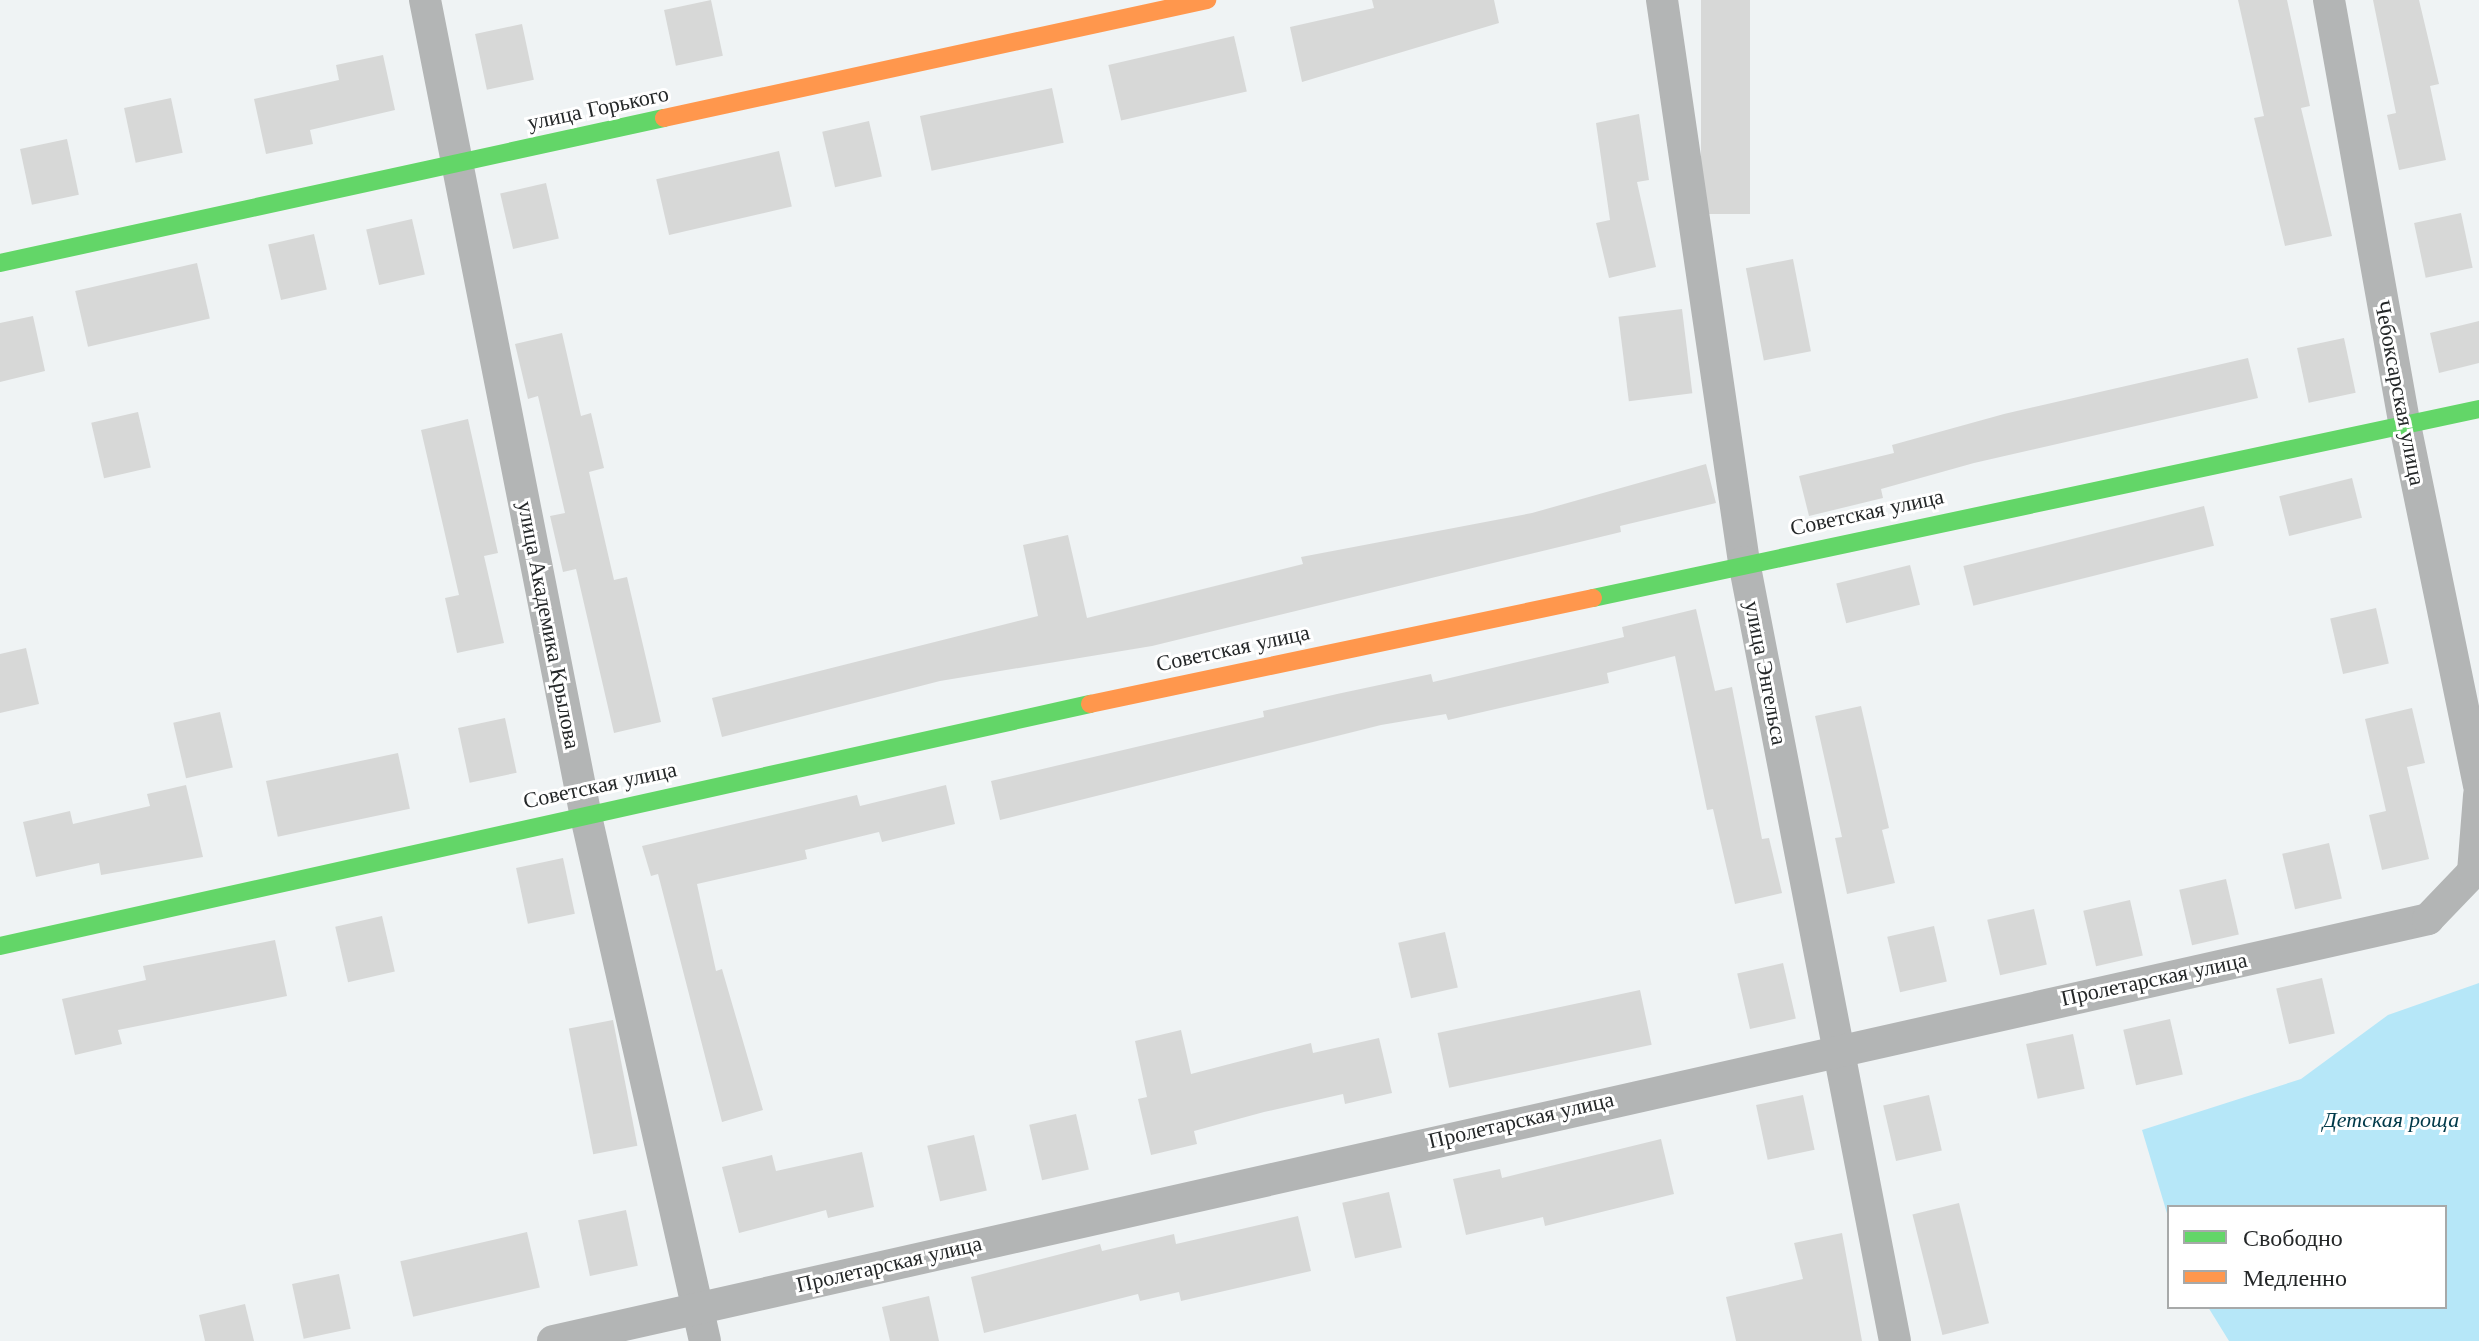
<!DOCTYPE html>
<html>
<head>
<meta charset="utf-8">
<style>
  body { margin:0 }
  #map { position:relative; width:2479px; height:1341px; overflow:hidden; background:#eff3f4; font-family:"Libre Baskerville",serif }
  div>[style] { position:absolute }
  .green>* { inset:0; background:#b6e7f8 }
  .building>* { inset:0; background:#d7d8d7; transform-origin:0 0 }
  .street>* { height:32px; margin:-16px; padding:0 16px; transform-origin:16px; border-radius:16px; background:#b3b5b5 }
  .fast>* { height:18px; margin:-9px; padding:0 9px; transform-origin:9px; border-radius:9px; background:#63d668 }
  .slow>* { height:18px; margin:-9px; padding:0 9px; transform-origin:9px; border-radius:9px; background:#ff974d }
  span { translate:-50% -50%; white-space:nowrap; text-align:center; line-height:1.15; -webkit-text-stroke:6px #fff; paint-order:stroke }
  .street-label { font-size:22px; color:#242728 }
  .park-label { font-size:22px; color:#003949; font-style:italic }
  .legend { position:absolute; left:2167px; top:1205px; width:280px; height:104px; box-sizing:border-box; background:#fff; border:2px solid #a7a9a9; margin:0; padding:10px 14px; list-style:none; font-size:24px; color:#242728 }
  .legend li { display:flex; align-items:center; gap:16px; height:40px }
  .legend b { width:40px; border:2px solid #a7a9a9 }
</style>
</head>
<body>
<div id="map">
  <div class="green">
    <div style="clip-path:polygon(2479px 983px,2479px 1341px,2229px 1341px,2208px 1307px,2445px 1307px,2445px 1207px,2169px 1207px,2169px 1220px,2142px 1130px,2301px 1079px,2388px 1015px)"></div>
  </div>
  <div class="building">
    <div style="left:711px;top:0;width:57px;height:48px;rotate:78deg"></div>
    <div style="clip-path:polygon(1372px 0,1494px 0,1499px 23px,1302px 82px,1290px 27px,1374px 8px)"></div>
    <div style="left:1701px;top:0;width:49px;height:214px"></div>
    <div style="clip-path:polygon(2238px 0,2287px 0,2310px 106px,2301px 108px,2332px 236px,2285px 246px,2254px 118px,2264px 116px)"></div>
    <div style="clip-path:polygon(2373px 0,2419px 0,2439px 84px,2430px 86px,2446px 160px,2399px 170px,2387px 115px,2396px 113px)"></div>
    <div style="left:522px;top:24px;width:57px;height:48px;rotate:78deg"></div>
    <div style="left:1234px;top:36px;width:57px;height:129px;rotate:77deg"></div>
    <div style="clip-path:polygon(383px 55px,395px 110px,310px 130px,313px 144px,266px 154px,254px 99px,339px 80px,336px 65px)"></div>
    <div style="left:1052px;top:88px;width:56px;height:135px;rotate:78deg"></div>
    <div style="left:171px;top:98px;width:56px;height:48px;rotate:78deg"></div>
    <div style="clip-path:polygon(1639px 114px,1649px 180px,1637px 182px,1656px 267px,1609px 278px,1596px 223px,1610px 220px,1596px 123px)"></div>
    <div style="left:869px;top:121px;width:57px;height:48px;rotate:77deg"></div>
    <div style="left:67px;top:139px;width:57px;height:48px;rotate:78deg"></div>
    <div style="left:779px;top:151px;width:57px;height:126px;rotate:77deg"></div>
    <div style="left:546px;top:183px;width:57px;height:47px;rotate:77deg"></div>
    <div style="left:2461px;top:213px;width:56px;height:48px;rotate:78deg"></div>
    <div style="left:412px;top:219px;width:57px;height:47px;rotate:77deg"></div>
    <div style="left:314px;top:234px;width:57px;height:47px;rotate:77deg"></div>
    <div style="left:1793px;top:259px;width:94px;height:48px;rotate:79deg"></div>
    <div style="left:197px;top:263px;width:57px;height:125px;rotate:77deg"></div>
    <div style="left:1682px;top:309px;width:85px;height:64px;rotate:83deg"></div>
    <div style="clip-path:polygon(33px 316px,45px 371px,0 382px,0 323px)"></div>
    <div style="clip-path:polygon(2479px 321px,2479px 363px,2439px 373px,2430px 333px)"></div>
    <div style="clip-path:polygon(562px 333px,581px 416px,591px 413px,604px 468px,589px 472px,614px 580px,627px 577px,661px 722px,614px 733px,576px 569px,563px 572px,550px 516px,565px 513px,538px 396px,528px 399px,515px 344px)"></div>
    <div style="left:2344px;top:338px;width:56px;height:48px;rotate:78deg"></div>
    <div style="clip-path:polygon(2248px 358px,2258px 398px,1974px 463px,1881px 489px,1883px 498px,1809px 516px,1799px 476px,1894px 453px,1892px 445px,2004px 414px)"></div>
    <div style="left:138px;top:412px;width:57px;height:48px;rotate:77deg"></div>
    <div style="clip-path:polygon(468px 419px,498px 553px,484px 556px,504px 643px,457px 653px,445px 598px,459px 595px,421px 430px)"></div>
    <div style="clip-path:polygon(1706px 464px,1716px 503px,1620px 526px,1621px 532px,1152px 646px,940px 681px,722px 737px,712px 698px,1038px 616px,1023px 545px,1068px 535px,1087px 618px,1303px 564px,1301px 557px,1532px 513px)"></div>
    <div style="left:2352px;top:478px;width:41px;height:75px;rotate:76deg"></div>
    <div style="left:2204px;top:506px;width:41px;height:248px;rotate:76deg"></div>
    <div style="left:1910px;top:565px;width:41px;height:76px;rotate:76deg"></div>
    <div style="left:2376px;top:608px;width:57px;height:47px;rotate:77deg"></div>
    <div style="clip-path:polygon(1696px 609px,1715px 691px,1732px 687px,1762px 839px,1769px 838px,1782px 893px,1735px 904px,1713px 809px,1707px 810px,1675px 656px,1607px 673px,1609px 683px,1448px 720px,1446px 714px,1381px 725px,1000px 820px,991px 781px,1264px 717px,1263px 711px,1337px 694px,1431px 674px,1433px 682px,1624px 637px,1622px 627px)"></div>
    <div style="clip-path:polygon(26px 648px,39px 704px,0 713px,0 654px)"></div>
    <div style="clip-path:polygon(1861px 706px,1889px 828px,1882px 830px,1895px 883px,1847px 894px,1835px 838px,1842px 837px,1815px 716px)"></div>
    <div style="clip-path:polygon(2412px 708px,2425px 763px,2407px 767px,2429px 859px,2382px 870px,2369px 815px,2386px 811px,2365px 719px)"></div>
    <div style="left:220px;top:712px;width:57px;height:48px;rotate:77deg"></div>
    <div style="left:505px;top:718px;width:56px;height:48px;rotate:78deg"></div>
    <div style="left:398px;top:753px;width:57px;height:135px;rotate:78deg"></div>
    <div style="clip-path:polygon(186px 785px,203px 857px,101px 875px,99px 863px,36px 877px,23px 822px,70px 811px,73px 824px,150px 806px,147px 794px)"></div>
    <div style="clip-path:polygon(946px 785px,955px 824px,882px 842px,879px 832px,805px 850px,807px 859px,697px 884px,716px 971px,722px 969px,763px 1110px,722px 1122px,658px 874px,651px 876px,642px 846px,857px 795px,860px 806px)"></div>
    <div style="left:2329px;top:843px;width:57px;height:48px;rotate:77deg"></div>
    <div style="left:563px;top:858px;width:57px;height:48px;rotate:78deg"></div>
    <div style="left:2226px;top:879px;width:57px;height:48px;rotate:77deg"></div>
    <div style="left:2130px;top:900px;width:57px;height:48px;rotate:77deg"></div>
    <div style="left:2034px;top:909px;width:57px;height:48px;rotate:77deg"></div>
    <div style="left:382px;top:916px;width:57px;height:48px;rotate:77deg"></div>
    <div style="left:1934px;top:926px;width:57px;height:48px;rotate:77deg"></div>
    <div style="left:1445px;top:932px;width:57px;height:48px;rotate:77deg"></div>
    <div style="clip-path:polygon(275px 940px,287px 996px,118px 1030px,122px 1044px,75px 1055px,62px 999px,146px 980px,143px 966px)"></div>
    <div style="left:1783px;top:963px;width:57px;height:47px;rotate:77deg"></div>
    <div style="left:2322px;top:978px;width:57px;height:47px;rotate:77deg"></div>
    <div style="left:1640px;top:990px;width:56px;height:207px;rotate:78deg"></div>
    <div style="left:2170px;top:1019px;width:57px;height:48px;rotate:77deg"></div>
    <div style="left:613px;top:1020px;width:128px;height:45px;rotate:79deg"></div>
    <div style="clip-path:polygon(1181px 1030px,1191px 1074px,1311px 1043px,1313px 1053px,1379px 1038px,1392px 1093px,1345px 1104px,1343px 1094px,1264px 1112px,1194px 1131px,1197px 1144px,1151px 1155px,1138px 1099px,1147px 1097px,1135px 1041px)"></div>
    <div style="left:2073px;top:1034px;width:56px;height:48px;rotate:78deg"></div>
    <div style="left:1803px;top:1095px;width:56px;height:48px;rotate:78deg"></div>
    <div style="left:1929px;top:1095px;width:57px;height:47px;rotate:77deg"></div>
    <div style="left:1076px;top:1114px;width:57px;height:48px;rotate:77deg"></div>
    <div style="left:974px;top:1135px;width:57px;height:48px;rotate:77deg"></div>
    <div style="clip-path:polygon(1661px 1139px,1674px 1194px,1545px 1226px,1543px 1217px,1466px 1235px,1453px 1179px,1500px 1169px,1502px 1178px)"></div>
    <div style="clip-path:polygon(862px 1152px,874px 1207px,828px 1218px,826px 1210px,739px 1233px,722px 1167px,772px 1155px,776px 1171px)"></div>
    <div style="left:1389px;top:1192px;width:57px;height:48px;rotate:77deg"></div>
    <div style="left:1959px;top:1203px;width:124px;height:48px;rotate:76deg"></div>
    <div style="left:626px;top:1210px;width:57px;height:49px;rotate:78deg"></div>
    <div style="clip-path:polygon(1298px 1216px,1311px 1271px,1181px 1301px,1179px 1292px,1140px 1301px,1138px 1294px,984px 1333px,971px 1277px,1100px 1244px,1102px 1251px,1174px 1234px,1176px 1244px)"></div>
    <div style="left:527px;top:1232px;width:57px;height:130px;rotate:77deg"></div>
    <div style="clip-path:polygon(1842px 1233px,1862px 1341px,1736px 1341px,1726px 1297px,1803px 1279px,1794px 1243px)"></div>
    <div style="left:339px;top:1274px;width:56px;height:48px;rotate:78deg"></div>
    <div style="clip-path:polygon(929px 1296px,939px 1341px,890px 1341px,882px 1307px)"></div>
    <div style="clip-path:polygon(245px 1304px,254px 1341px,205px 1341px,199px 1315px)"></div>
  </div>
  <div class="street">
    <div style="left:425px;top:0;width:828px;rotate:78.85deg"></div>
    <div style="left:585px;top:812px;width:542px;rotate:77.22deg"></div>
    <div style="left:1662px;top:0;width:568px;rotate:81.7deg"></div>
    <div style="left:1744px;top:562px;width:793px;rotate:79.03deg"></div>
    <div style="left:2329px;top:0;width:432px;rotate:79.9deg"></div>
    <div style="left:2405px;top:425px;width:368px;rotate:78.4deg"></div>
    <div style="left:553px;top:1341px;width:1922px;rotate:-12.68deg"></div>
    <div style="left:2428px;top:919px;width:65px;rotate:-46.2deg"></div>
    <div style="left:2473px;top:872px;width:77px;rotate:-85.5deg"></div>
  </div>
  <div class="fast">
    <div style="left:0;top:263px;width:680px;rotate:-12.32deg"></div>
    <div style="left:1593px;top:598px;width:906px;rotate:-12.04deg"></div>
    <div style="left:0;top:946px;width:1117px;rotate:-12.52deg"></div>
  </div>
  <div class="slow">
    <div style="left:664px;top:118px;width:556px;rotate:-12.26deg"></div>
    <div style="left:1090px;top:704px;width:514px;rotate:-11.9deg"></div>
  </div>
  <div class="street-label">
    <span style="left:598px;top:108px;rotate:-12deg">улица Горького</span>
    <span style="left:2400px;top:393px;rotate:79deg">Чебоксарская улица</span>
    <span style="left:1867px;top:512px;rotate:-12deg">Советская улица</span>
    <span style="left:549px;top:625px;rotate:79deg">улица Академика Крылова</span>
    <span style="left:1233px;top:648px;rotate:-12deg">Советская улица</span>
    <span style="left:1766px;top:673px;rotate:79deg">улица Энгельса</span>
    <span style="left:600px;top:785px;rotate:-12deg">Советская улица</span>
    <span style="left:2154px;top:979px;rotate:-12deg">Пролетарская улица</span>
    <span style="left:1521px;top:1120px;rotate:-13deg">Пролетарская улица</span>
    <span style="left:889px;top:1264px;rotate:-13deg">Пролетарская улица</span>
  </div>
  <div class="park-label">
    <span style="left:2391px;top:1120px">Детская роща</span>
  </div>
  <ul class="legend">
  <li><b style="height:10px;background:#63d668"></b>Свободно</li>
  <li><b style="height:10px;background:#ff974d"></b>Медленно</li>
  </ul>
</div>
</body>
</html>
